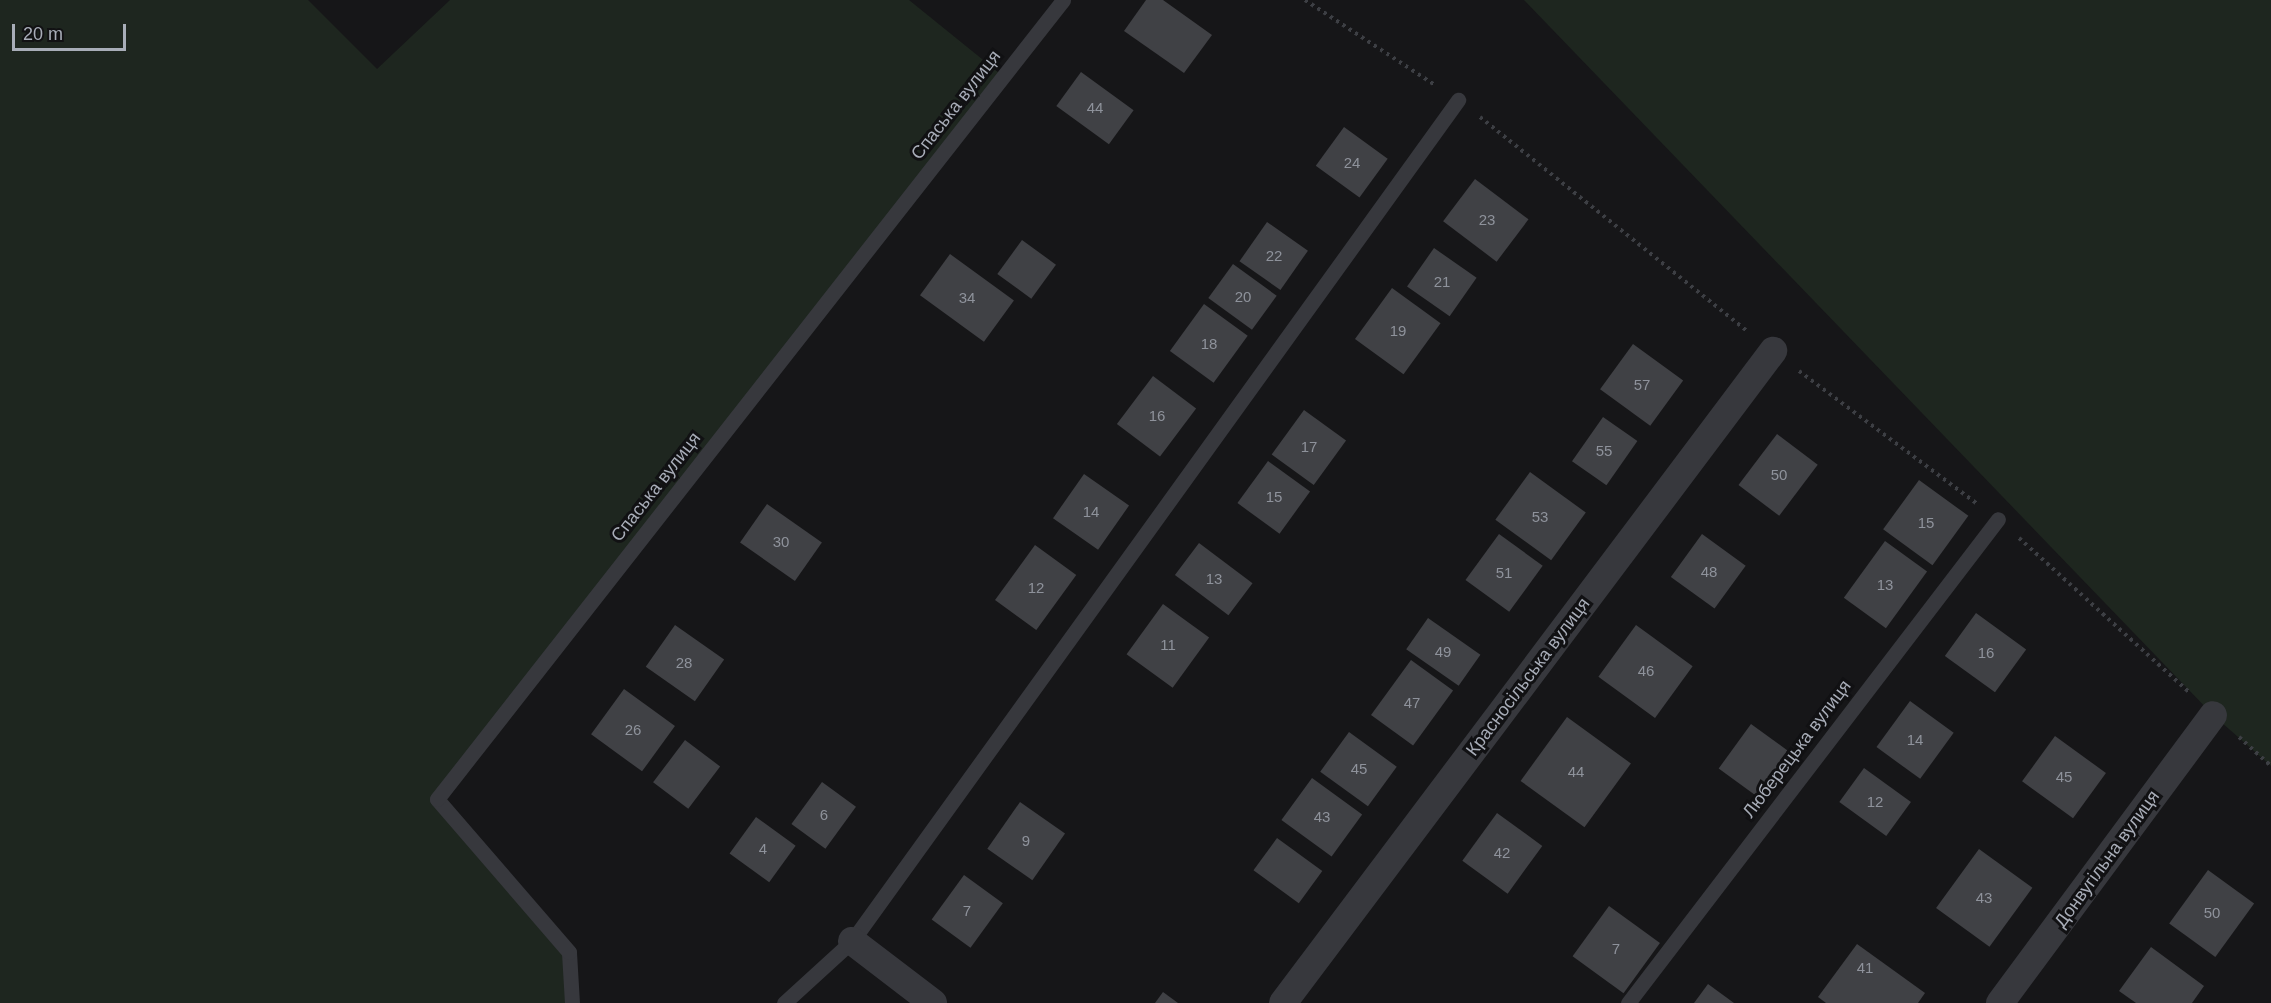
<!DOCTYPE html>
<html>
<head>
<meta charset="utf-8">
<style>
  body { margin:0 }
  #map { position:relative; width:2271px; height:1003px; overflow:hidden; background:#161618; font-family:Arial,sans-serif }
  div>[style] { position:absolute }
  .green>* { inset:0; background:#1e261f }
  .building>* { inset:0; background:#404145; transform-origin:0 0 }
  .path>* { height:4px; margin-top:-2px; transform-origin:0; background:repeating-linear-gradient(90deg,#3d3f44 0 3px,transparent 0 7.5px) }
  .lane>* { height:15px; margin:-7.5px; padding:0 7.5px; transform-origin:7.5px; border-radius:7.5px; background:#37383d }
  .street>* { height:28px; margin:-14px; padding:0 14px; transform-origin:14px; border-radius:14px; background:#37383d }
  span { translate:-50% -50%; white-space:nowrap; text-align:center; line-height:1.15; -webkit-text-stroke:6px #111113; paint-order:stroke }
  .number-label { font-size:15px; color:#8e929b }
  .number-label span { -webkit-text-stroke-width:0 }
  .street-label { font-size:18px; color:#a8adb8 }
  .scale { position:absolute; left:12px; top:24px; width:114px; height:27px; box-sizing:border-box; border:3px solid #a8adb8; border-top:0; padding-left:8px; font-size:18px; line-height:21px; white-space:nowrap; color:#a8adb8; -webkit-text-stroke:4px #111113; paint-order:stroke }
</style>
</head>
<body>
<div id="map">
  <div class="green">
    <div style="clip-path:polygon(0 0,308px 0,377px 69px,450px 0,909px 0,1003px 76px,437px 799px,569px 952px,572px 1003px,0 1003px)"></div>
    <div style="clip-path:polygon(1524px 0,2271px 0,2271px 766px,2213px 715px)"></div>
  </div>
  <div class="building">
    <div style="clip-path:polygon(1146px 0,1163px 0,1212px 35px,1184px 73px,1124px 31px)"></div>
    <div style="left:1081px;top:72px;width:65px;height:42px;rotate:36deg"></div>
    <div style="left:1344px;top:127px;width:54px;height:48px;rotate:36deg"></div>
    <div style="left:1475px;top:179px;width:67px;height:53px;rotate:37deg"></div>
    <div style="left:1267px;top:222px;width:50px;height:48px;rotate:35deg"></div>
    <div style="left:1022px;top:240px;width:42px;height:42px;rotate:36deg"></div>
    <div style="left:1434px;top:248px;width:52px;height:47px;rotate:35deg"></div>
    <div style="left:950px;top:254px;width:79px;height:51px;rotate:36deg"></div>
    <div style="left:1233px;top:264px;width:54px;height:42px;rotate:36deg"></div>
    <div style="left:1392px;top:288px;width:60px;height:63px;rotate:36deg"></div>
    <div style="left:1204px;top:304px;width:54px;height:58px;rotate:36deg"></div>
    <div style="left:1633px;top:344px;width:62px;height:56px;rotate:36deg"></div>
    <div style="left:1153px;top:376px;width:54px;height:60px;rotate:37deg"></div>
    <div style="left:1304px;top:410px;width:52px;height:55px;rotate:36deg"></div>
    <div style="left:1603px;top:417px;width:42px;height:54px;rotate:35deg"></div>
    <div style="left:1777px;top:434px;width:51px;height:64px;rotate:37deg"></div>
    <div style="left:1268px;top:461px;width:52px;height:52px;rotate:36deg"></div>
    <div style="left:1530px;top:472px;width:69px;height:59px;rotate:36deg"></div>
    <div style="left:1084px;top:474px;width:55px;height:54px;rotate:35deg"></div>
    <div style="left:1919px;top:480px;width:61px;height:61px;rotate:36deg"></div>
    <div style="left:767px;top:504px;width:67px;height:47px;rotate:35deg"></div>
    <div style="left:1499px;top:534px;width:54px;height:57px;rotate:36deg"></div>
    <div style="left:1702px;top:534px;width:54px;height:53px;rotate:36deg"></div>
    <div style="left:1885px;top:541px;width:52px;height:70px;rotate:36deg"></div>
    <div style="left:1199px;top:543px;width:67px;height:40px;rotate:37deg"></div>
    <div style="left:1035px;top:545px;width:51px;height:68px;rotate:36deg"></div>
    <div style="left:1163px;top:604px;width:57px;height:62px;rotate:36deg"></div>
    <div style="left:1976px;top:613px;width:62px;height:53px;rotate:36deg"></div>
    <div style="left:1428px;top:618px;width:64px;height:38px;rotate:35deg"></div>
    <div style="left:675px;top:625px;width:60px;height:51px;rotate:35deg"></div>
    <div style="left:1636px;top:625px;width:70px;height:64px;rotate:36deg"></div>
    <div style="left:1411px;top:660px;width:52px;height:68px;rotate:36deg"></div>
    <div style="left:624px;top:689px;width:63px;height:56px;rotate:36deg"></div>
    <div style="left:1910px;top:701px;width:54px;height:57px;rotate:36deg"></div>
    <div style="left:1567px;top:717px;width:79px;height:79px;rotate:36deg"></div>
    <div style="left:1751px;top:724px;width:56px;height:55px;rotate:36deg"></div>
    <div style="left:1349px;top:732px;width:59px;height:49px;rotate:36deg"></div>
    <div style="left:2055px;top:736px;width:63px;height:56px;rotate:36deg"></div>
    <div style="left:685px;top:740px;width:44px;height:53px;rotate:37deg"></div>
    <div style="left:1864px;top:768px;width:58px;height:42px;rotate:36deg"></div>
    <div style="left:1312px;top:778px;width:62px;height:52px;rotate:36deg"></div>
    <div style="left:822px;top:782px;width:42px;height:52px;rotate:36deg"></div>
    <div style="left:1020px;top:802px;width:55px;height:57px;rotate:35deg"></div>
    <div style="left:1497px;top:813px;width:56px;height:59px;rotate:36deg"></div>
    <div style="left:756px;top:817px;width:49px;height:45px;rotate:36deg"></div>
    <div style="left:1277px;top:838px;width:56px;height:40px;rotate:36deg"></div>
    <div style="left:1979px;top:849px;width:66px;height:73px;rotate:36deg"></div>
    <div style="left:2208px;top:870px;width:57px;height:66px;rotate:36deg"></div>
    <div style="left:964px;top:875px;width:48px;height:55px;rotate:36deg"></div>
    <div style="left:1609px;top:906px;width:63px;height:62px;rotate:36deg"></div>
    <div style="clip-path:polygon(1857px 944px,1925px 993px,1918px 1003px,1826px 1003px,1818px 997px)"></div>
    <div style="clip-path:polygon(2151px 947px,2204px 986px,2192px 1003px,2136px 1003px,2119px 991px)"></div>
    <div style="clip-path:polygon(1708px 984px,1734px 1003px,1694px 1003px)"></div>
    <div style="clip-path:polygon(1163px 992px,1178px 1003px,1155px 1003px)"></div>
  </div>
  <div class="path">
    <div style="left:1305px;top:0;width:155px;rotate:33.2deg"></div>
    <div style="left:1480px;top:117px;width:341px;rotate:38.7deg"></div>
    <div style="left:1799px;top:371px;width:221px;rotate:36.7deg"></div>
    <div style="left:2019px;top:538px;width:229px;rotate:42.2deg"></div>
    <div style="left:2239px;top:737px;width:43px;rotate:42.2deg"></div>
  </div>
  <div class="lane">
    <div style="left:572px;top:1003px;width:51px;rotate:-93.4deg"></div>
    <div style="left:569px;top:952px;width:202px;rotate:-130.8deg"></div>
    <div style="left:437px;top:799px;width:1015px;rotate:-51.92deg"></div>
    <div style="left:784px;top:1003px;width:92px;rotate:-42.4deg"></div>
    <div style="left:852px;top:941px;width:1037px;rotate:-54.22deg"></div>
    <div style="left:1628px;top:1003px;width:609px;rotate:-52.6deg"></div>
  </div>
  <div class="street">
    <div style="left:852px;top:941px;width:102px;rotate:37.4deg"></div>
    <div style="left:1283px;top:1003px;width:816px;rotate:-53.07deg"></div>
    <div style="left:2000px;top:1003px;width:358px;rotate:-53.5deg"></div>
  </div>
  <div class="number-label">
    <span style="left:1095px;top:108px">44</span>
    <span style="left:1352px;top:163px">24</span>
    <span style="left:1487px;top:220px">23</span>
    <span style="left:1274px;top:256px">22</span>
    <span style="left:1442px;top:282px">21</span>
    <span style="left:1243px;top:297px">20</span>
    <span style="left:967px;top:298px">34</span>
    <span style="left:1398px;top:331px">19</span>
    <span style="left:1209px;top:344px">18</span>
    <span style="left:1642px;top:385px">57</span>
    <span style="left:1157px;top:416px">16</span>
    <span style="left:1309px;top:447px">17</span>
    <span style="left:1604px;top:451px">55</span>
    <span style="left:1779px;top:475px">50</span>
    <span style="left:1274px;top:497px">15</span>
    <span style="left:1091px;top:512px">14</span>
    <span style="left:1540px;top:517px">53</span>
    <span style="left:1926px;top:523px">15</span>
    <span style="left:781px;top:542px">30</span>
    <span style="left:1709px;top:572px">48</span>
    <span style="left:1504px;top:573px">51</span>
    <span style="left:1214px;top:579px">13</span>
    <span style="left:1885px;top:585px">13</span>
    <span style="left:1036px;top:588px">12</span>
    <span style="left:1168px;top:645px">11</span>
    <span style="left:1443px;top:652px">49</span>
    <span style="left:1986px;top:653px">16</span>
    <span style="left:684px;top:663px">28</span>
    <span style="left:1646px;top:671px">46</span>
    <span style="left:1412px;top:703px">47</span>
    <span style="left:633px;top:730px">26</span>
    <span style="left:1915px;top:740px">14</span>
    <span style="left:1359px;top:769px">45</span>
    <span style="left:1576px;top:772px">44</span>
    <span style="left:2064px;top:777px">45</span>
    <span style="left:1875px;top:802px">12</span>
    <span style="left:824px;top:815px">6</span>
    <span style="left:1322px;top:817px">43</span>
    <span style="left:1026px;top:841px">9</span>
    <span style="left:763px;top:849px">4</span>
    <span style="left:1502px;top:853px">42</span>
    <span style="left:1984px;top:898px">43</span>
    <span style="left:967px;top:911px">7</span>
    <span style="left:2212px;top:913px">50</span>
    <span style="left:1616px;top:949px">7</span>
    <span style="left:1865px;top:968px">41</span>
  </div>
  <div class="street-label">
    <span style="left:956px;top:105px;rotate:-52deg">Спаська вулиця</span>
    <span style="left:656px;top:487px;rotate:-52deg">Спаська вулиця</span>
    <span style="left:1528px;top:677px;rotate:-53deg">Красносільська вулиця</span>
    <span style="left:1797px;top:749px;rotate:-53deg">Люберецька вулиця</span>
    <span style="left:2107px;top:859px;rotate:-54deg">Донвугільна вулиця</span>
  </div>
  <div class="scale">20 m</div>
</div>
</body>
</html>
